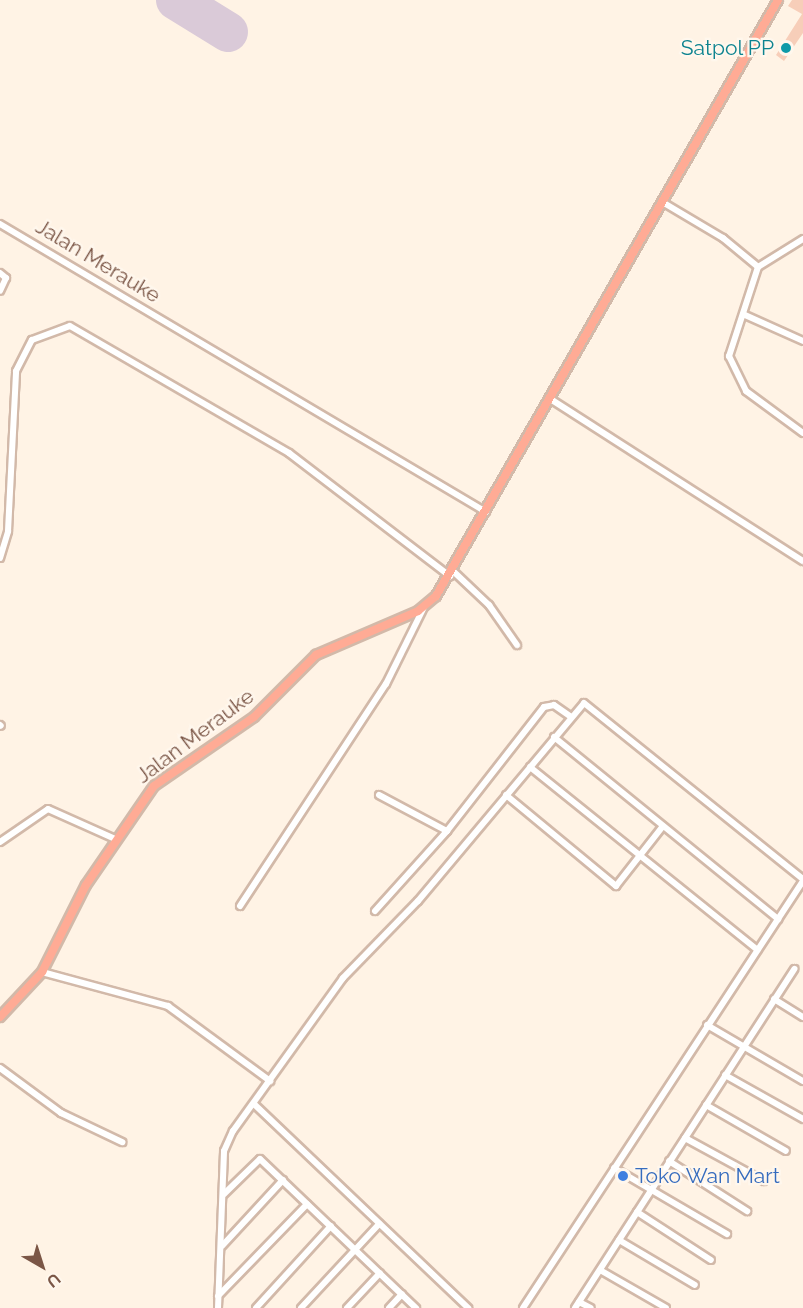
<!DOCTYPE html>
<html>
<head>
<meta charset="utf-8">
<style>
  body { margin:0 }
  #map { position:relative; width:803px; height:1308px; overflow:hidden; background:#fff3e5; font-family:Raleway,sans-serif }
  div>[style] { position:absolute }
  .runway>* { height:40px; margin:-20px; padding:0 20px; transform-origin:20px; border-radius:20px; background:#dacad8 }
  .building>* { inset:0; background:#f7ceb9 }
  .roads { filter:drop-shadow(2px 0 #d2b9a9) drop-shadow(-2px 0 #d2b9a9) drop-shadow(0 2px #d2b9a9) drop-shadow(0 -2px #d2b9a9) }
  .minor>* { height:6px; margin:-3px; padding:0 3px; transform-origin:3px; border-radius:3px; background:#fff }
  .highway>* { height:8px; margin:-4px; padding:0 4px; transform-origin:4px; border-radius:4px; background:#ffab95 }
  .dots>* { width:16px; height:16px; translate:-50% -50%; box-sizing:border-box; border:3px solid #fff7ed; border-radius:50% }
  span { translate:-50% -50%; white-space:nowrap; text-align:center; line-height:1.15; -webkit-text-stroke:4.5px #fff7ed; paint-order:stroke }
  .culture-label { font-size:21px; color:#0d838f }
  .right { translate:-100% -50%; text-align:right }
  .street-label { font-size:21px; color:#7b5646 }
  .shop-label { font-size:21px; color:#366cbe }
  .left { translate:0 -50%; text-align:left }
  .north { position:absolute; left:12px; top:1236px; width:60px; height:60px; -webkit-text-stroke:4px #fff7ed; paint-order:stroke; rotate:141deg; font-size:16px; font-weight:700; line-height:24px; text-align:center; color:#7b5646 }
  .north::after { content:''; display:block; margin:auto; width:21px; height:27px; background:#7b5646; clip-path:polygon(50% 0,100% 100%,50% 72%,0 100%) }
</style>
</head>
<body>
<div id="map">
  <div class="runway">
    <div style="left:176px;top:0;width:61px;rotate:31.6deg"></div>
  </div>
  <div class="building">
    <div style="clip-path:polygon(792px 0,803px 0,803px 33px,784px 61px,776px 55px,802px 14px,788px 6px)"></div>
  </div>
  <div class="roads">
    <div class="minor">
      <div style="left:664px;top:203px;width:69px;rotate:30.7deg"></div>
      <div style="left:723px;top:238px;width:45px;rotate:39.6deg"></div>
      <div style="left:0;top:224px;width:565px;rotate:30.65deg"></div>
      <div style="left:803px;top:239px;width:53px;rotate:148.1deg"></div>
      <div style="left:758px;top:267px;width:94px;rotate:108deg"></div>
      <div style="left:729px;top:356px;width:39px;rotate:64deg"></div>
      <div style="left:746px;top:391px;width:71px;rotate:36.4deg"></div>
      <div style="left:0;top:273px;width:8px;rotate:40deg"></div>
      <div style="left:6px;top:278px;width:14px;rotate:115deg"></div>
      <div style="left:745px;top:315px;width:64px;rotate:24.1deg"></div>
      <div style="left:552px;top:400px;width:298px;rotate:32.7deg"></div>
      <div style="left:0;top:558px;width:28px;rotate:-73deg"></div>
      <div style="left:8px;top:531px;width:160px;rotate:-87.1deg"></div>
      <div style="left:16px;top:371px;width:35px;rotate:-63deg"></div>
      <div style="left:32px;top:340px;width:40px;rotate:-20.2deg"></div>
      <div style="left:70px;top:326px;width:253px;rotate:30.1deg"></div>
      <div style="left:289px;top:453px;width:203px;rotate:37.4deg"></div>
      <div style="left:453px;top:571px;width:50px;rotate:43.4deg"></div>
      <div style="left:489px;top:605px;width:49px;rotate:55deg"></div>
      <div style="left:0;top:725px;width:1px;rotate:45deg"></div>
      <div style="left:554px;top:737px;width:289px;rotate:39.1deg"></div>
      <div style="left:530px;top:767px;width:292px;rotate:38.8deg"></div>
      <div style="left:379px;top:795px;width:77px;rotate:27.9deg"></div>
      <div style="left:506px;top:795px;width:143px;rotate:39.6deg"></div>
      <div style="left:616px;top:886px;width:76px;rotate:-51.9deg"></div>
      <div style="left:0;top:842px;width:58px;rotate:-34.5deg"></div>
      <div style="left:48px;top:809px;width:73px;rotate:24.1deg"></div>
      <div style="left:240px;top:906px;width:266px;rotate:-56.7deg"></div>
      <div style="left:386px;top:684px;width:86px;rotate:-63.7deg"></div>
      <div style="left:375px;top:911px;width:108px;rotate:-48deg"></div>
      <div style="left:447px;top:831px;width:157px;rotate:-52deg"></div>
      <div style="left:544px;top:707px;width:10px;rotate:-11deg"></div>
      <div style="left:554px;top:705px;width:21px;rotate:35deg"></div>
      <div style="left:42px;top:972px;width:131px;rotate:15.1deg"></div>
      <div style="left:168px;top:1006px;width:127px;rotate:36.3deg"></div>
      <div style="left:774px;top:999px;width:34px;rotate:32deg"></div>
      <div style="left:707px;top:1025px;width:111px;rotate:30.3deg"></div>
      <div style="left:0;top:1068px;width:76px;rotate:36.4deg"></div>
      <div style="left:61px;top:1113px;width:68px;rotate:25.4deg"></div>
      <div style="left:725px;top:1075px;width:90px;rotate:29.4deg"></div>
      <div style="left:254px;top:1104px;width:296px;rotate:43.6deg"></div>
      <div style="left:706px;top:1105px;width:92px;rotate:29.9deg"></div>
      <div style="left:685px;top:1138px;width:90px;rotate:28.6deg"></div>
      <div style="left:669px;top:1161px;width:93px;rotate:32.7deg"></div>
      <div style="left:614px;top:1168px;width:131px;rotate:30.3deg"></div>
      <div style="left:224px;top:1194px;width:50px;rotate:-44.2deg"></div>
      <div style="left:260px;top:1159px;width:216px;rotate:43.7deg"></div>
      <div style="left:637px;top:1212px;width:88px;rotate:33deg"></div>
      <div style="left:619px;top:1240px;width:88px;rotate:30.6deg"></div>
      <div style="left:222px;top:1246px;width:90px;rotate:-47.3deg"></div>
      <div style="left:600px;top:1270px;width:76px;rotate:29.9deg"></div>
      <div style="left:218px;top:1296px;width:128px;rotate:-45.9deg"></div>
      <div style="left:579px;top:1302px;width:13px;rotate:27deg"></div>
      <div style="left:218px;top:1308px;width:157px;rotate:-87.8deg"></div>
      <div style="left:224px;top:1151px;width:22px;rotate:-66deg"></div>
      <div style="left:233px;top:1131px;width:188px;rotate:-54.3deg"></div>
      <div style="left:343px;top:978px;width:107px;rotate:-45.8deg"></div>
      <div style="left:418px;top:901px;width:258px;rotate:-50deg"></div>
      <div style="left:584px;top:703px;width:281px;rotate:38.8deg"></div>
      <div style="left:256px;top:1308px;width:111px;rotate:-47.6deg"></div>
      <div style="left:301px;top:1308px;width:115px;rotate:-47.1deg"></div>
      <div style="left:347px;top:1308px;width:48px;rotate:-46.7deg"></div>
      <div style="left:389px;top:1308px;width:19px;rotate:-47deg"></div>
      <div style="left:523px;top:1308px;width:511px;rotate:-56.75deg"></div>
      <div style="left:575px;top:1308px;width:404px;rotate:-57.1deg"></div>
    </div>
    <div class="highway">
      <div style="left:0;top:1017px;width:62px;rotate:-47deg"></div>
      <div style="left:42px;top:972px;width:97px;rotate:-63.2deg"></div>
      <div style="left:86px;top:885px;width:120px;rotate:-55.5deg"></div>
      <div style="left:154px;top:786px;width:121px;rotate:-34.6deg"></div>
      <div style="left:254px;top:717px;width:88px;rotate:-45deg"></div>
      <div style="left:316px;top:655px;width:111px;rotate:-23.3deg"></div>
      <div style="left:418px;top:611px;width:23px;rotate:-40deg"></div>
      <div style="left:436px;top:596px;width:687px;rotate:-60.15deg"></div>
    </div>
  </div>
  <div class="dots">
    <div style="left:786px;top:48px;background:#0f9aa8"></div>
    <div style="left:623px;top:1176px;background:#3f7fe0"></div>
  </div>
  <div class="culture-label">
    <span class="right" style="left:774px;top:48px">Satpol PP</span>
  </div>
  <div class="street-label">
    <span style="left:98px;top:261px;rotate:31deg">Jalan Merauke</span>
    <span style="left:195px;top:736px;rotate:-37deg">Jalan Merauke</span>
  </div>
  <div class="shop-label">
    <span class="left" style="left:635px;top:1176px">Toko Wan Mart</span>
  </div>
  <div class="north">U</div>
</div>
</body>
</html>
